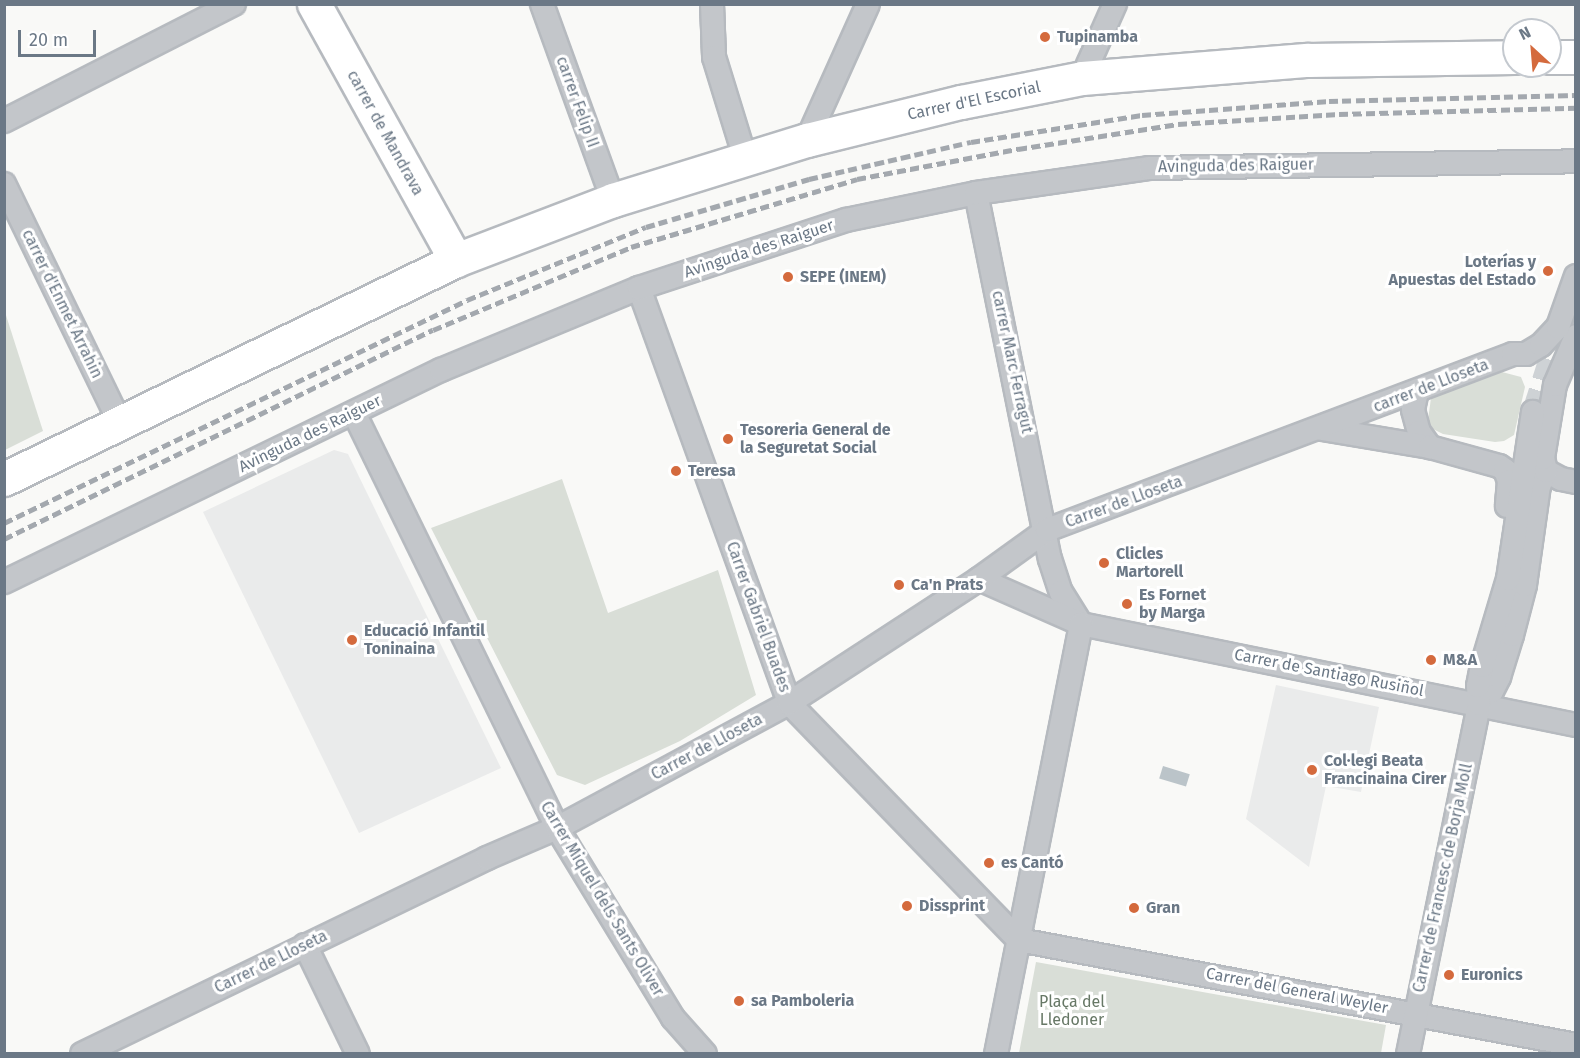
<!DOCTYPE html>
<html>
<head>
<meta charset="utf-8">
<style>
  body { margin:0 }
  #map { position:relative; width:1580px; height:1058px; overflow:hidden; background:#f9f9f7; font-family:"Fira Sans",sans-serif }
  div>[style] { position:absolute }
  .built>* { inset:0; background:#eaebeb }
  .green>* { inset:0; background:#d9ded7 }
  .water>* { inset:0; background:#bbc4c9; transform-origin:0 0 }
  .street-tunnel>* { height:22px; margin-top:-11px; transform-origin:0; background:repeating-linear-gradient(90deg,#ced2d5 0 22px,transparent 0 33px) }
  .roads { filter:drop-shadow(2px 0 #b6babf) drop-shadow(-2px 0 #b6babf) drop-shadow(0 2px #b6babf) drop-shadow(0 -2px #b6babf) }
  .street>* { height:22px; margin:-11px; padding:0 11px; transform-origin:11px; border-radius:11px; background:#c3c6ca }
  .secondary>* { height:33px; margin:-16.5px; padding:0 16.5px; transform-origin:16.5px; border-radius:16.5px; background:#fff }
  .primary>* { height:33px; margin:-16.5px; padding:0 16.5px; transform-origin:16.5px; border-radius:16.5px; background:#fff }
  .rail>* { height:4.5px; margin-top:-2.25px; transform-origin:0; background:repeating-linear-gradient(90deg,#a3a8ae 0 9px,transparent 0 13.5px) }
  .dots>* { width:16px; height:16px; translate:-50% -50%; box-sizing:border-box; border:3px solid #fff; border-radius:50% }
  span { translate:-50% -50%; white-space:nowrap; text-align:center; line-height:1.15; -webkit-text-stroke:6px #fff; paint-order:stroke }
  .poi-label { font-size:16px; color:#6b7886; font-weight:700 }
  .left { translate:0 -50%; text-align:left }
  .right { translate:-100% -50%; text-align:right }
  .street-label { font-size:16px; color:#6b7886 }
  .park-label { font-size:16px; color:#677866 }
  .frame { position:absolute; inset:0; border:6px solid #6b7886; pointer-events:none }
  .north { position:absolute; left:1502px; top:18px; width:60px; height:60px; box-sizing:border-box; background:#fff; border:2px solid #c4c9cf; border-radius:50%; rotate:334deg; font-size:16px; font-weight:700; line-height:24px; text-align:center; color:#6b7886 }
  .north::after { content:''; display:block; margin:auto; width:21px; height:27px; background:#d46a3d; clip-path:polygon(50% 0,100% 100%,50% 72%,0 100%) }
  .scale { position:absolute; left:18px; top:30px; width:78px; height:27px; box-sizing:border-box; border:3px solid #6b7886; border-top:0; padding-left:8px; font-size:18px; line-height:21px; white-space:nowrap; color:#6b7886; -webkit-text-stroke:4px #fff; paint-order:stroke }
</style>
</head>
<body>
<div id="map">
  <div class="built">
    <div style="clip-path:polygon(334px 450px,348px 454px,501px 768px,359px 833px,203px 512px)"></div>
    <div style="clip-path:polygon(1276px 685px,1379px 707px,1361px 792px,1326px 786px,1309px 867px,1246px 819px)"></div>
  </div>
  <div class="green">
    <div style="clip-path:polygon(4px 309px,43px 431px,5px 450px,4px 450px)"></div>
    <div style="clip-path:polygon(1502px 372px,1521px 377px,1525px 387px,1514px 435px,1504px 441px,1495px 442px,1443px 434px,1433px 429px,1428px 420px,1431px 398px)"></div>
    <div style="clip-path:polygon(562px 479px,608px 613px,718px 570px,756px 695px,680px 741px,585px 785px,557px 775px,431px 528px)"></div>
    <div style="clip-path:polygon(1036px 962px,1386px 1025px,1381px 1053px,1019px 1053px)"></div>
  </div>
  <div class="water">
    <div style="left:1163px;top:766px;width:28px;height:13px;rotate:17deg"></div>
  </div>
  <div class="street-tunnel">
    <div style="left:1533px;top:412px;width:96px;rotate:-72.5deg"></div>
  </div>
  <div class="roads">
    <div class="street">
      <div style="left:542px;top:4px;width:208px;rotate:70.1deg"></div>
      <div style="left:712px;top:4px;width:53px;rotate:87.8deg"></div>
      <div style="left:714px;top:57px;width:106px;rotate:72.9deg"></div>
      <div style="left:1082px;top:78px;width:81px;rotate:-66deg"></div>
      <div style="left:4px;top:121px;width:258px;rotate:-27deg"></div>
      <div style="left:807px;top:140px;width:149px;rotate:-65.8deg"></div>
      <div style="left:4px;top:184px;width:266px;rotate:64.1deg"></div>
      <div style="left:976px;top:193px;width:373px;rotate:78.6deg"></div>
      <div style="left:1050px;top:559px;width:35px;rotate:72deg"></div>
      <div style="left:1061px;top:592px;width:38px;rotate:58deg"></div>
      <div style="left:639px;top:288px;width:441px;rotate:70.1deg"></div>
      <div style="left:789px;top:703px;width:330px;rotate:45.9deg"></div>
      <div style="left:1019px;top:940px;width:567px;rotate:10.68deg"></div>
      <div style="left:1417px;top:391px;width:19px;rotate:102deg"></div>
      <div style="left:1413px;top:410px;width:23px;rotate:75deg"></div>
      <div style="left:1419px;top:432px;width:19px;rotate:54deg"></div>
      <div style="left:354px;top:413px;width:462px;rotate:63.9deg"></div>
      <div style="left:557px;top:828px;width:223px;rotate:58.6deg"></div>
      <div style="left:673px;top:1018px;width:48px;rotate:48.4deg"></div>
      <div style="left:1322px;top:429px;width:109px;rotate:9.5deg"></div>
      <div style="left:1430px;top:447px;width:72px;rotate:15.4deg"></div>
      <div style="left:1499px;top:466px;width:7px;rotate:34deg"></div>
      <div style="left:1505px;top:470px;width:12px;rotate:70deg"></div>
      <div style="left:1509px;top:481px;width:25px;rotate:95deg"></div>
      <div style="left:1546px;top:471px;width:17px;rotate:28deg"></div>
      <div style="left:1561px;top:479px;width:15px;rotate:11deg"></div>
      <div style="left:979px;top:579px;width:111px;rotate:23.8deg"></div>
      <div style="left:1081px;top:624px;width:505px;rotate:11.53deg"></div>
      <div style="left:4px;top:582px;width:486px;rotate:-25.9deg"></div>
      <div style="left:441px;top:370px;width:214px;rotate:-22.5deg"></div>
      <div style="left:639px;top:288px;width:218px;rotate:-18.2deg"></div>
      <div style="left:846px;top:220px;width:133px;rotate:-11.7deg"></div>
      <div style="left:976px;top:193px;width:176px;rotate:-8.2deg"></div>
      <div style="left:1150px;top:168px;width:426px;rotate:-0.9deg"></div>
      <div style="left:1479px;top:704px;width:18px;rotate:-45deg"></div>
      <div style="left:1492px;top:691px;width:16px;rotate:-63deg"></div>
      <div style="left:1499px;top:677px;width:44px;rotate:-72.8deg"></div>
      <div style="left:1512px;top:635px;width:52px;rotate:-75.4deg"></div>
      <div style="left:1525px;top:585px;width:100px;rotate:-82deg"></div>
      <div style="left:1539px;top:486px;width:17px;rotate:-65deg"></div>
      <div style="left:1546px;top:471px;width:13px;rotate:-103deg"></div>
      <div style="left:1543px;top:458px;width:74px;rotate:-80.7deg"></div>
      <div style="left:1555px;top:385px;width:53px;rotate:-66.8deg"></div>
      <div style="left:305px;top:945px;width:121px;rotate:64.1deg"></div>
      <div style="left:82px;top:1054px;width:450px;rotate:-25.8deg"></div>
      <div style="left:487px;top:858px;width:76px;rotate:-23.2deg"></div>
      <div style="left:557px;top:828px;width:264px;rotate:-28.3deg"></div>
      <div style="left:789px;top:703px;width:227px;rotate:-33.1deg"></div>
      <div style="left:979px;top:579px;width:84px;rotate:-35.8deg"></div>
      <div style="left:1047px;top:530px;width:498px;rotate:-20.7deg"></div>
      <div style="left:1513px;top:354px;width:13px"></div>
      <div style="left:1526px;top:354px;width:17px;rotate:-31deg"></div>
      <div style="left:1541px;top:345px;width:25px;rotate:-47deg"></div>
      <div style="left:1558px;top:327px;width:54px;rotate:-70.6deg"></div>
      <div style="left:996px;top:1054px;width:438px;rotate:-78.8deg"></div>
      <div style="left:1408px;top:1054px;width:357px;rotate:-78.5deg"></div>
      <div style="left:1479px;top:704px;width:18px;rotate:-93deg"></div>
      <div style="left:1478px;top:686px;width:20px;rotate:-79deg"></div>
      <div style="left:1482px;top:666px;width:91px;rotate:-73.4deg"></div>
      <div style="left:1508px;top:579px;width:169px;rotate:-81.5deg"></div>
    </div>
    <div class="secondary">
      <div style="left:314px;top:4px;width:293px;rotate:61deg"></div>
    </div>
    <div class="primary">
      <div style="left:1550px;top:57px;width:26px"></div>
      <div style="left:4px;top:479px;width:502px;rotate:-25.85deg"></div>
      <div style="left:456px;top:260px;width:168px;rotate:-20.9deg"></div>
      <div style="left:613px;top:200px;width:203px;rotate:-17.2deg"></div>
      <div style="left:807px;top:140px;width:159px;rotate:-13.9deg"></div>
      <div style="left:961px;top:102px;width:123px;rotate:-11.2deg"></div>
      <div style="left:1082px;top:78px;width:227px;rotate:-4.6deg"></div>
      <div style="left:1308px;top:60px;width:206px;rotate:-0.8deg"></div>
    </div>
  </div>
  <div class="rail">
    <div style="left:4px;top:523px;width:514px;rotate:-25.72deg"></div>
    <div style="left:467px;top:300px;width:193px;rotate:-22.2deg"></div>
    <div style="left:646px;top:227px;width:170px;rotate:-16.4deg"></div>
    <div style="left:809px;top:179px;width:166px;rotate:-12.9deg"></div>
    <div style="left:971px;top:142px;width:173px;rotate:-9deg"></div>
    <div style="left:1142px;top:115px;width:188px;rotate:-4.3deg"></div>
    <div style="left:1329px;top:101px;width:247px;rotate:-1.4deg"></div>
    <div style="left:4px;top:539px;width:477px;rotate:-26deg"></div>
    <div style="left:433px;top:330px;width:215px;rotate:-22.7deg"></div>
    <div style="left:631px;top:247px;width:236px;rotate:-16.7deg"></div>
    <div style="left:857px;top:179px;width:164px;rotate:-10.6deg"></div>
    <div style="left:1018px;top:149px;width:162px;rotate:-8.9deg"></div>
    <div style="left:1178px;top:124px;width:161px;rotate:-3.6deg"></div>
    <div style="left:1339px;top:114px;width:237px;rotate:-1.5deg"></div>
  </div>
  <div class="dots">
    <div style="left:1045px;top:37px;background:#d46a3d"></div>
    <div style="left:1548px;top:271px;background:#d46a3d"></div>
    <div style="left:788px;top:277px;background:#d46a3d"></div>
    <div style="left:728px;top:439px;background:#d46a3d"></div>
    <div style="left:676px;top:471px;background:#d46a3d"></div>
    <div style="left:1104px;top:563px;background:#d46a3d"></div>
    <div style="left:899px;top:585px;background:#d46a3d"></div>
    <div style="left:1127px;top:604px;background:#d46a3d"></div>
    <div style="left:352px;top:640px;background:#d46a3d"></div>
    <div style="left:1431px;top:660px;background:#d46a3d"></div>
    <div style="left:1312px;top:770px;background:#d46a3d"></div>
    <div style="left:989px;top:863px;background:#d46a3d"></div>
    <div style="left:907px;top:906px;background:#d46a3d"></div>
    <div style="left:1134px;top:908px;background:#d46a3d"></div>
    <div style="left:1449px;top:975px;background:#d46a3d"></div>
    <div style="left:739px;top:1001px;background:#d46a3d"></div>
  </div>
  <div class="poi-label">
    <span class="left" style="left:1057px;top:37px">Tupinamba</span>
    <span class="right" style="left:1536px;top:271px">Loterías y<br>Apuestas del Estado</span>
    <span class="left" style="left:800px;top:277px">SEPE (INEM)</span>
    <span class="left" style="left:740px;top:439px">Tesoreria General de<br>la Seguretat Social</span>
    <span class="left" style="left:688px;top:471px">Teresa</span>
    <span class="left" style="left:1116px;top:563px">Clicles<br>Martorell</span>
    <span class="left" style="left:911px;top:585px">Ca'n Prats</span>
    <span class="left" style="left:1139px;top:604px">Es Fornet<br>by Marga</span>
    <span class="left" style="left:364px;top:640px">Educació Infantil<br>Toninaina</span>
    <span class="left" style="left:1443px;top:660px">M&amp;A</span>
    <span class="left" style="left:1324px;top:770px">Col·legi Beata<br>Francinaina Cirer</span>
    <span class="left" style="left:1001px;top:863px">es Cantó</span>
    <span class="left" style="left:919px;top:906px">Dissprint</span>
    <span class="left" style="left:1146px;top:908px">Gran</span>
    <span class="left" style="left:1461px;top:975px">Euronics</span>
    <span class="left" style="left:751px;top:1001px">sa Pamboleria</span>
  </div>
  <div class="street-label">
    <span style="left:974px;top:101px;rotate:-12deg">Carrer d'El Escorial</span>
    <span style="left:577px;top:102px;rotate:70deg">carrer Felip II</span>
    <span style="left:385px;top:133px;rotate:61deg">carrer de Mandrava</span>
    <span style="left:1236px;top:166px;rotate:-1deg">Avinguda des Raiguer</span>
    <span style="left:759px;top:249px;rotate:-18deg">Avinguda des Raiguer</span>
    <span style="left:62px;top:304px;rotate:64deg">carrer d'Enmet Arrahin</span>
    <span style="left:1012px;top:362px;rotate:78deg">carrer Marc Ferragut</span>
    <span style="left:1431px;top:386px;rotate:-21deg">carrer de Lloseta</span>
    <span style="left:310px;top:434px;rotate:-26deg">Avinguda des Raiguer</span>
    <span style="left:1124px;top:502px;rotate:-20deg">Carrer de Lloseta</span>
    <span style="left:758px;top:617px;rotate:70deg">Carrer Gabriel Buades</span>
    <span style="left:1329px;top:673px;rotate:11deg">Carrer de Santiago Rusiñol</span>
    <span style="left:707px;top:747px;rotate:-28deg">Carrer de Lloseta</span>
    <span style="left:1443px;top:878px;rotate:-78deg">Carrer de Francesc de Borja Moll</span>
    <span style="left:602px;top:899px;rotate:59deg">Carrer Miquel dels Sants Oliver</span>
    <span style="left:271px;top:962px;rotate:-26deg">Carrer de Lloseta</span>
    <span style="left:1297px;top:991px;rotate:11deg">Carrer del General Weyler</span>
  </div>
  <div class="park-label">
    <span style="left:1072px;top:1011px">Plaça del<br>Lledoner</span>
  </div>
  <div class="frame"></div>
  <div class="north">N</div>
  <div class="scale">20 m</div>
</div>
</body>
</html>
